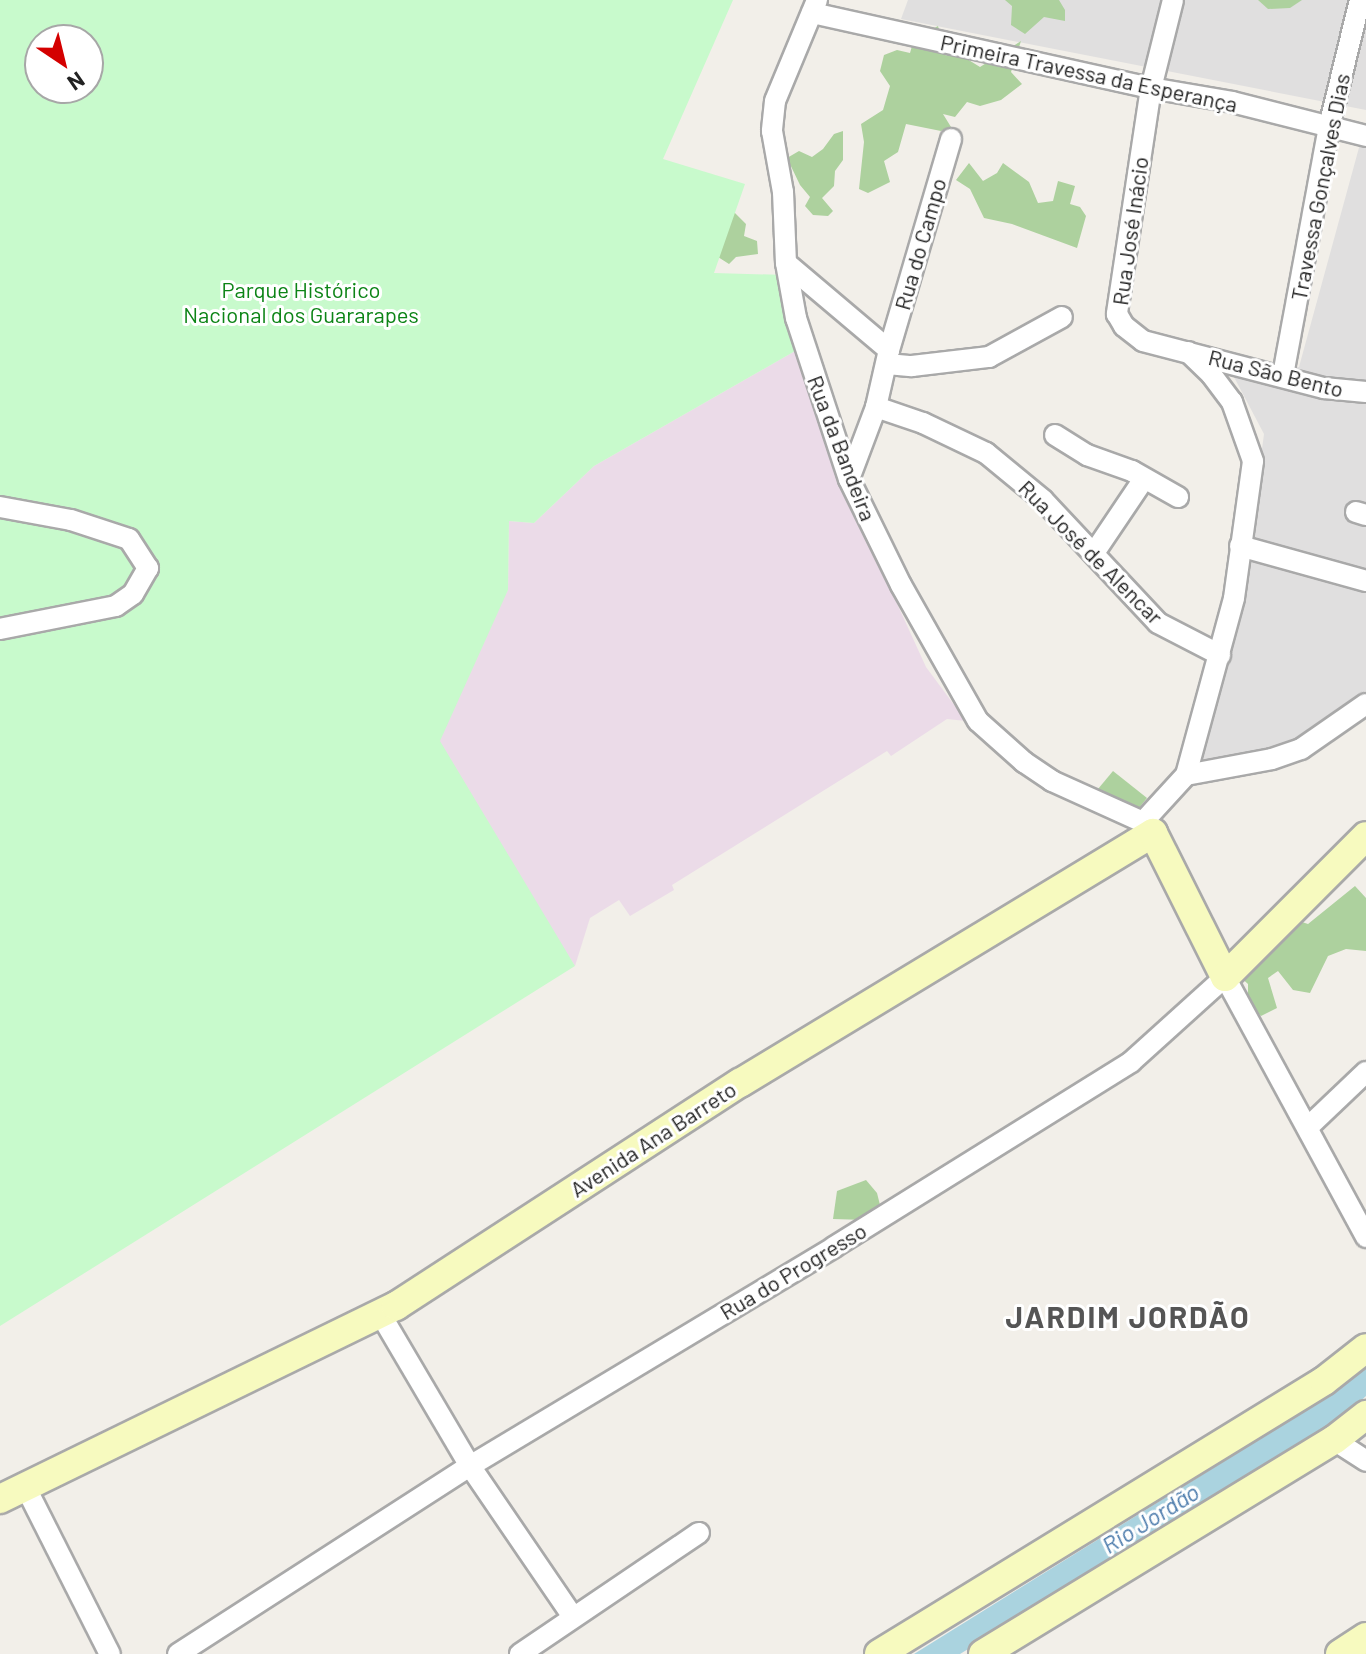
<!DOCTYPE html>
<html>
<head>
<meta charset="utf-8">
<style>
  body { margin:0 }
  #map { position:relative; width:1366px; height:1654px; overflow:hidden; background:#f2efe9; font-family:Barlow,sans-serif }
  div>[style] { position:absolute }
  .residential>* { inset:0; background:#e0dfdf }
  .industrial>* { inset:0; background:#ebdbe8 }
  .forest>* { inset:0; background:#add19e }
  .park>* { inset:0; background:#c8facc }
  .water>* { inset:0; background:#aad3df }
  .roads { filter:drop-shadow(2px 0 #a9a9a9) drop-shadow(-2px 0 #a9a9a9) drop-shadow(0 2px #a9a9a9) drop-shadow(0 -2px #a9a9a9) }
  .street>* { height:20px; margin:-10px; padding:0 10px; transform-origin:10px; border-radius:10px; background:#fff }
  .secondary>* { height:28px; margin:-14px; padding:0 14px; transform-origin:14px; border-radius:14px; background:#f7fabf }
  span { translate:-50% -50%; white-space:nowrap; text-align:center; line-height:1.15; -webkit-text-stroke:6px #fff; paint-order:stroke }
  .street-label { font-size:22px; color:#222 }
  .park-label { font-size:22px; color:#0c8416 }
  .water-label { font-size:24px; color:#4a7aab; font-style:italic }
  .district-label { font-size:30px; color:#555; font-weight:700; letter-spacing:2px }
  .north { position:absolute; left:24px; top:24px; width:80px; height:80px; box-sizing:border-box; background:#fff; border:2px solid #a7a7a7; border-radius:50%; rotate:145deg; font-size:22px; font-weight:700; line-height:32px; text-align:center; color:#222 }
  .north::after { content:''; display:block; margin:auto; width:28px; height:36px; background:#d40000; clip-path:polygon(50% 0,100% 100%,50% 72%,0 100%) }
</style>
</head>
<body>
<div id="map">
  <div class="residential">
    <div style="clip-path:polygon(908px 0,1366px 0,1366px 110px,901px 19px)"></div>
    <div style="clip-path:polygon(1366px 122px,1366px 691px,1310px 734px,1194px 771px,1247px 561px,1264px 434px,1225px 360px,1299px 367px)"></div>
  </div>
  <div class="industrial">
    <div style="clip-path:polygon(802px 347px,840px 479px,926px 667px,966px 721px,947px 719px,891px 756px,887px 751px,672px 885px,674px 890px,630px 916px,619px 900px,590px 918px,575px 966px,424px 737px,508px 590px,509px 521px,534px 523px,594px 466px)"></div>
  </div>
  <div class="forest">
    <div style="clip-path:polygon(1005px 0,1059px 0,1065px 10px,1065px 21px,1044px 17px,1025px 34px,1011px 25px,1012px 6px)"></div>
    <div style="clip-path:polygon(1258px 0,1302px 0,1290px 8px,1268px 9px)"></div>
    <div style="clip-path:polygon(938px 26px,946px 56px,951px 45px,959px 54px,980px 67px,1021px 41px,1011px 72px,1022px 84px,1001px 100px,980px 106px,967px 102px,955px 117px,943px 114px,951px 127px,941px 131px,906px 124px,898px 152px,884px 161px,890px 182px,868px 193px,859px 189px,864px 142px,861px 124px,883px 110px,890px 86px,880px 71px,884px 55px,897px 50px,910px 53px,914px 39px)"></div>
    <div style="clip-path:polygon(843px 131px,843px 160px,835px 171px,834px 186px,822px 198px,833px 211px,828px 216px,813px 215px,805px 206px,810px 197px,800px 185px,787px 158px,799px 151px,812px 157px,823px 149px,834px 134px)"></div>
    <div style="clip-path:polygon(969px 163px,983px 181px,997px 173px,1003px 163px,1029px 182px,1038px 203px,1053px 201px,1058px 181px,1075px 186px,1070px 204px,1080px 207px,1086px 216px,1077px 248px,1012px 224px,984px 218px,970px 189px,956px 180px)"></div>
    <div style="clip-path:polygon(734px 212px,746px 224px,744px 236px,757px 241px,758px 254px,736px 257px,729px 264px,718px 257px)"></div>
    <div style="clip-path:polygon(1113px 771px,1147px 798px,1139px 808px,1131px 813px,1098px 789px)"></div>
    <div style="clip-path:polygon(1355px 886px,1366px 898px,1366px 951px,1346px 949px,1328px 956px,1310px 993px,1293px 990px,1278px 971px,1268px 978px,1277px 1008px,1261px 1016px,1248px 1005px,1248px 984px,1239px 976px,1296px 920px,1308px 924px)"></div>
    <div style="clip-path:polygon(866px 1180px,877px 1193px,881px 1209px,866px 1220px,833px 1219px,837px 1191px)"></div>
  </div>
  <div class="park">
    <div style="clip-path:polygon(evenodd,0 0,733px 0,663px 159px,745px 184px,714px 273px,786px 275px,802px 347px,594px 466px,534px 523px,509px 521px,508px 590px,440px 741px,575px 966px,0 1326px,0 0,40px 40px,88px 40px,88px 88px,40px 88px,40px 40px)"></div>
  </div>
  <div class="water">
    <div style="clip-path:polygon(1366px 1366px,1366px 1396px,1337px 1423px,960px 1654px,914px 1654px,1324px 1399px)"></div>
  </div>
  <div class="roads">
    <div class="street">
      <div style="left:817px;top:0;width:109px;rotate:112.6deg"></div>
      <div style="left:775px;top:101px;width:30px;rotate:96deg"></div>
      <div style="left:772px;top:131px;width:62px;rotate:79.8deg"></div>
      <div style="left:783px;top:192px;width:71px;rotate:87.6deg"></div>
      <div style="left:786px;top:263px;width:56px;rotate:79.7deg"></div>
      <div style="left:796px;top:318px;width:169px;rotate:71.8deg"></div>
      <div style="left:849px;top:479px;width:118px;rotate:63.9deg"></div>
      <div style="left:901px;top:585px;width:156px;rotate:60.5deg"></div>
      <div style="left:978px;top:721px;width:62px;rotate:41.7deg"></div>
      <div style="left:1024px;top:762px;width:34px;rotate:34deg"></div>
      <div style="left:1052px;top:781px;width:100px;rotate:24.3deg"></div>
      <div style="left:1143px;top:822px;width:15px;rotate:48deg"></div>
      <div style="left:1173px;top:0;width:91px;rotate:104deg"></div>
      <div style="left:1151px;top:88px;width:229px;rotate:98.6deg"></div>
      <div style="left:1117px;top:314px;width:14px;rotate:60deg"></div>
      <div style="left:1124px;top:326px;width:24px;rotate:38deg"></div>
      <div style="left:1143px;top:341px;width:187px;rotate:14.6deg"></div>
      <div style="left:1324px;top:388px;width:42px;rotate:5.4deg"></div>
      <div style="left:812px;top:13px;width:347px;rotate:12.5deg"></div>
      <div style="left:1151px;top:88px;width:82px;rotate:9.8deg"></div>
      <div style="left:1232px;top:102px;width:138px;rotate:14.2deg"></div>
      <div style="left:786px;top:263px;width:135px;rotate:40.2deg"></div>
      <div style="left:887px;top:364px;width:25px;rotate:5deg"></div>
      <div style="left:912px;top:366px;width:78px;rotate:-6.7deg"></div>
      <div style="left:989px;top:357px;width:83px;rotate:-28.7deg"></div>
      <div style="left:1283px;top:375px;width:252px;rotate:-79.5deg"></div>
      <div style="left:1329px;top:127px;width:131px;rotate:-76.3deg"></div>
      <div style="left:876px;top:407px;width:50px;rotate:18.8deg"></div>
      <div style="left:923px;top:423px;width:70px;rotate:25.5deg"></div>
      <div style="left:986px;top:453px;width:74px;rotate:39.5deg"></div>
      <div style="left:1043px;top:500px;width:168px;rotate:46.9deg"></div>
      <div style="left:1158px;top:623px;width:70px;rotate:27.3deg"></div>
      <div style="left:1055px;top:435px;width:38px;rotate:32deg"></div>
      <div style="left:1087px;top:455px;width:48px;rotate:19.6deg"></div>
      <div style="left:1132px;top:471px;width:53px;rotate:29.5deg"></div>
      <div style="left:849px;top:479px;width:77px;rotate:-69.4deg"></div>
      <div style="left:876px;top:407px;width:58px;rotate:-77.2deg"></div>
      <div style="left:889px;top:350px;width:220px;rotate:-73.6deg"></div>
      <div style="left:0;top:507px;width:72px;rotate:10.4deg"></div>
      <div style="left:71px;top:520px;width:61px;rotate:18.1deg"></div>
      <div style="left:129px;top:539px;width:35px;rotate:57deg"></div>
      <div style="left:148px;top:568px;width:30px;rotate:120deg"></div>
      <div style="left:133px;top:594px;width:21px;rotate:145deg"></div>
      <div style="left:116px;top:606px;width:118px;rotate:168.8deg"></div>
      <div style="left:1356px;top:512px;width:10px;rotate:17deg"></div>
      <div style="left:1240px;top:546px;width:131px;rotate:15.5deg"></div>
      <div style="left:1094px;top:553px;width:89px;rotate:-56deg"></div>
      <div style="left:1186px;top:775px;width:183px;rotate:-74.8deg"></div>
      <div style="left:1234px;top:598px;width:138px;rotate:-82.1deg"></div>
      <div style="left:1253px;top:461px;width:63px;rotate:-109.6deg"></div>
      <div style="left:1232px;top:402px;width:34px;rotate:-127deg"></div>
      <div style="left:1212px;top:375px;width:33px;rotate:-136deg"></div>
      <div style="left:1143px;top:822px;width:64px;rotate:-47.5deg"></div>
      <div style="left:1186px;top:775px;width:87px;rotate:-10.5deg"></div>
      <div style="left:1272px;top:759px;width:31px;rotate:-19deg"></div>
      <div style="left:1301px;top:749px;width:79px;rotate:-34.7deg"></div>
      <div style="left:1308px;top:1127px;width:80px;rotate:-43.5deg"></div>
      <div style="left:381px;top:1315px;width:175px;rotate:59.5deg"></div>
      <div style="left:470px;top:1466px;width:183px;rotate:55.7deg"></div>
      <div style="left:1334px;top:1440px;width:38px;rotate:33deg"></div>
      <div style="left:26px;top:1488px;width:186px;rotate:63.2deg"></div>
      <div style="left:178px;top:1654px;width:347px;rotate:-32.8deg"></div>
      <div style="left:470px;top:1466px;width:425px;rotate:-31deg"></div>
      <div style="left:834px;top:1247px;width:350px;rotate:-31.9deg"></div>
      <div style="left:1131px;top:1062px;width:127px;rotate:-42.1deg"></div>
      <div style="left:1225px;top:977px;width:296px;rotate:61.5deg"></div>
      <div style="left:520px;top:1654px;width:216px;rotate:-34.1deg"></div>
    </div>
    <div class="secondary">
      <div style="left:0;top:1499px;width:441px;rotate:-26deg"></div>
      <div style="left:396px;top:1306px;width:410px;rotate:-33deg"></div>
      <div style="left:740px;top:1083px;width:483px;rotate:-31.2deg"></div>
      <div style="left:1153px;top:833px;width:161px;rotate:63.4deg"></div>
      <div style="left:1225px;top:977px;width:199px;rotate:-45deg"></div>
      <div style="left:879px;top:1654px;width:522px;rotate:-31.53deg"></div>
      <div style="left:1324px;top:1381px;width:53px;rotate:-38.2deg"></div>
      <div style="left:983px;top:1654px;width:411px;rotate:-31.4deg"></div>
      <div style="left:1334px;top:1440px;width:41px;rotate:-38deg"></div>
      <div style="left:1340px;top:1654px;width:31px;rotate:-33deg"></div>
    </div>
  </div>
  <div class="street-label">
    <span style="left:1089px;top:73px;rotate:12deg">Primeira Travessa da Esperança</span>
    <span style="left:1320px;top:187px;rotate:-79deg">Travessa Gonçalves Dias</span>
    <span style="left:1130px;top:231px;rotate:-82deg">Rua José Inácio</span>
    <span style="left:920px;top:244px;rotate:-74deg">Rua do Campo</span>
    <span style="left:1276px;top:373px;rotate:14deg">Rua São Bento</span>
    <span style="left:842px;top:448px;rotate:69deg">Rua da Bandeira</span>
    <span style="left:1091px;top:552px;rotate:45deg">Rua José de Alencar</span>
    <span style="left:653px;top:1139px;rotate:-33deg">Avenida Ana Barreto</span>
    <span style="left:793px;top:1271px;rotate:-31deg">Rua do Progresso</span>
  </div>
  <div class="park-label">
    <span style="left:301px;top:302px">Parque Histórico<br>Nacional dos Guararapes</span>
  </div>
  <div class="water-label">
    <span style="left:1150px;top:1518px;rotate:-32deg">Rio Jordão</span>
  </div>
  <div class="district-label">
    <span style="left:1128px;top:1316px">JARDIM JORDÃO</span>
  </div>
  <div class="north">N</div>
</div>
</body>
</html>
